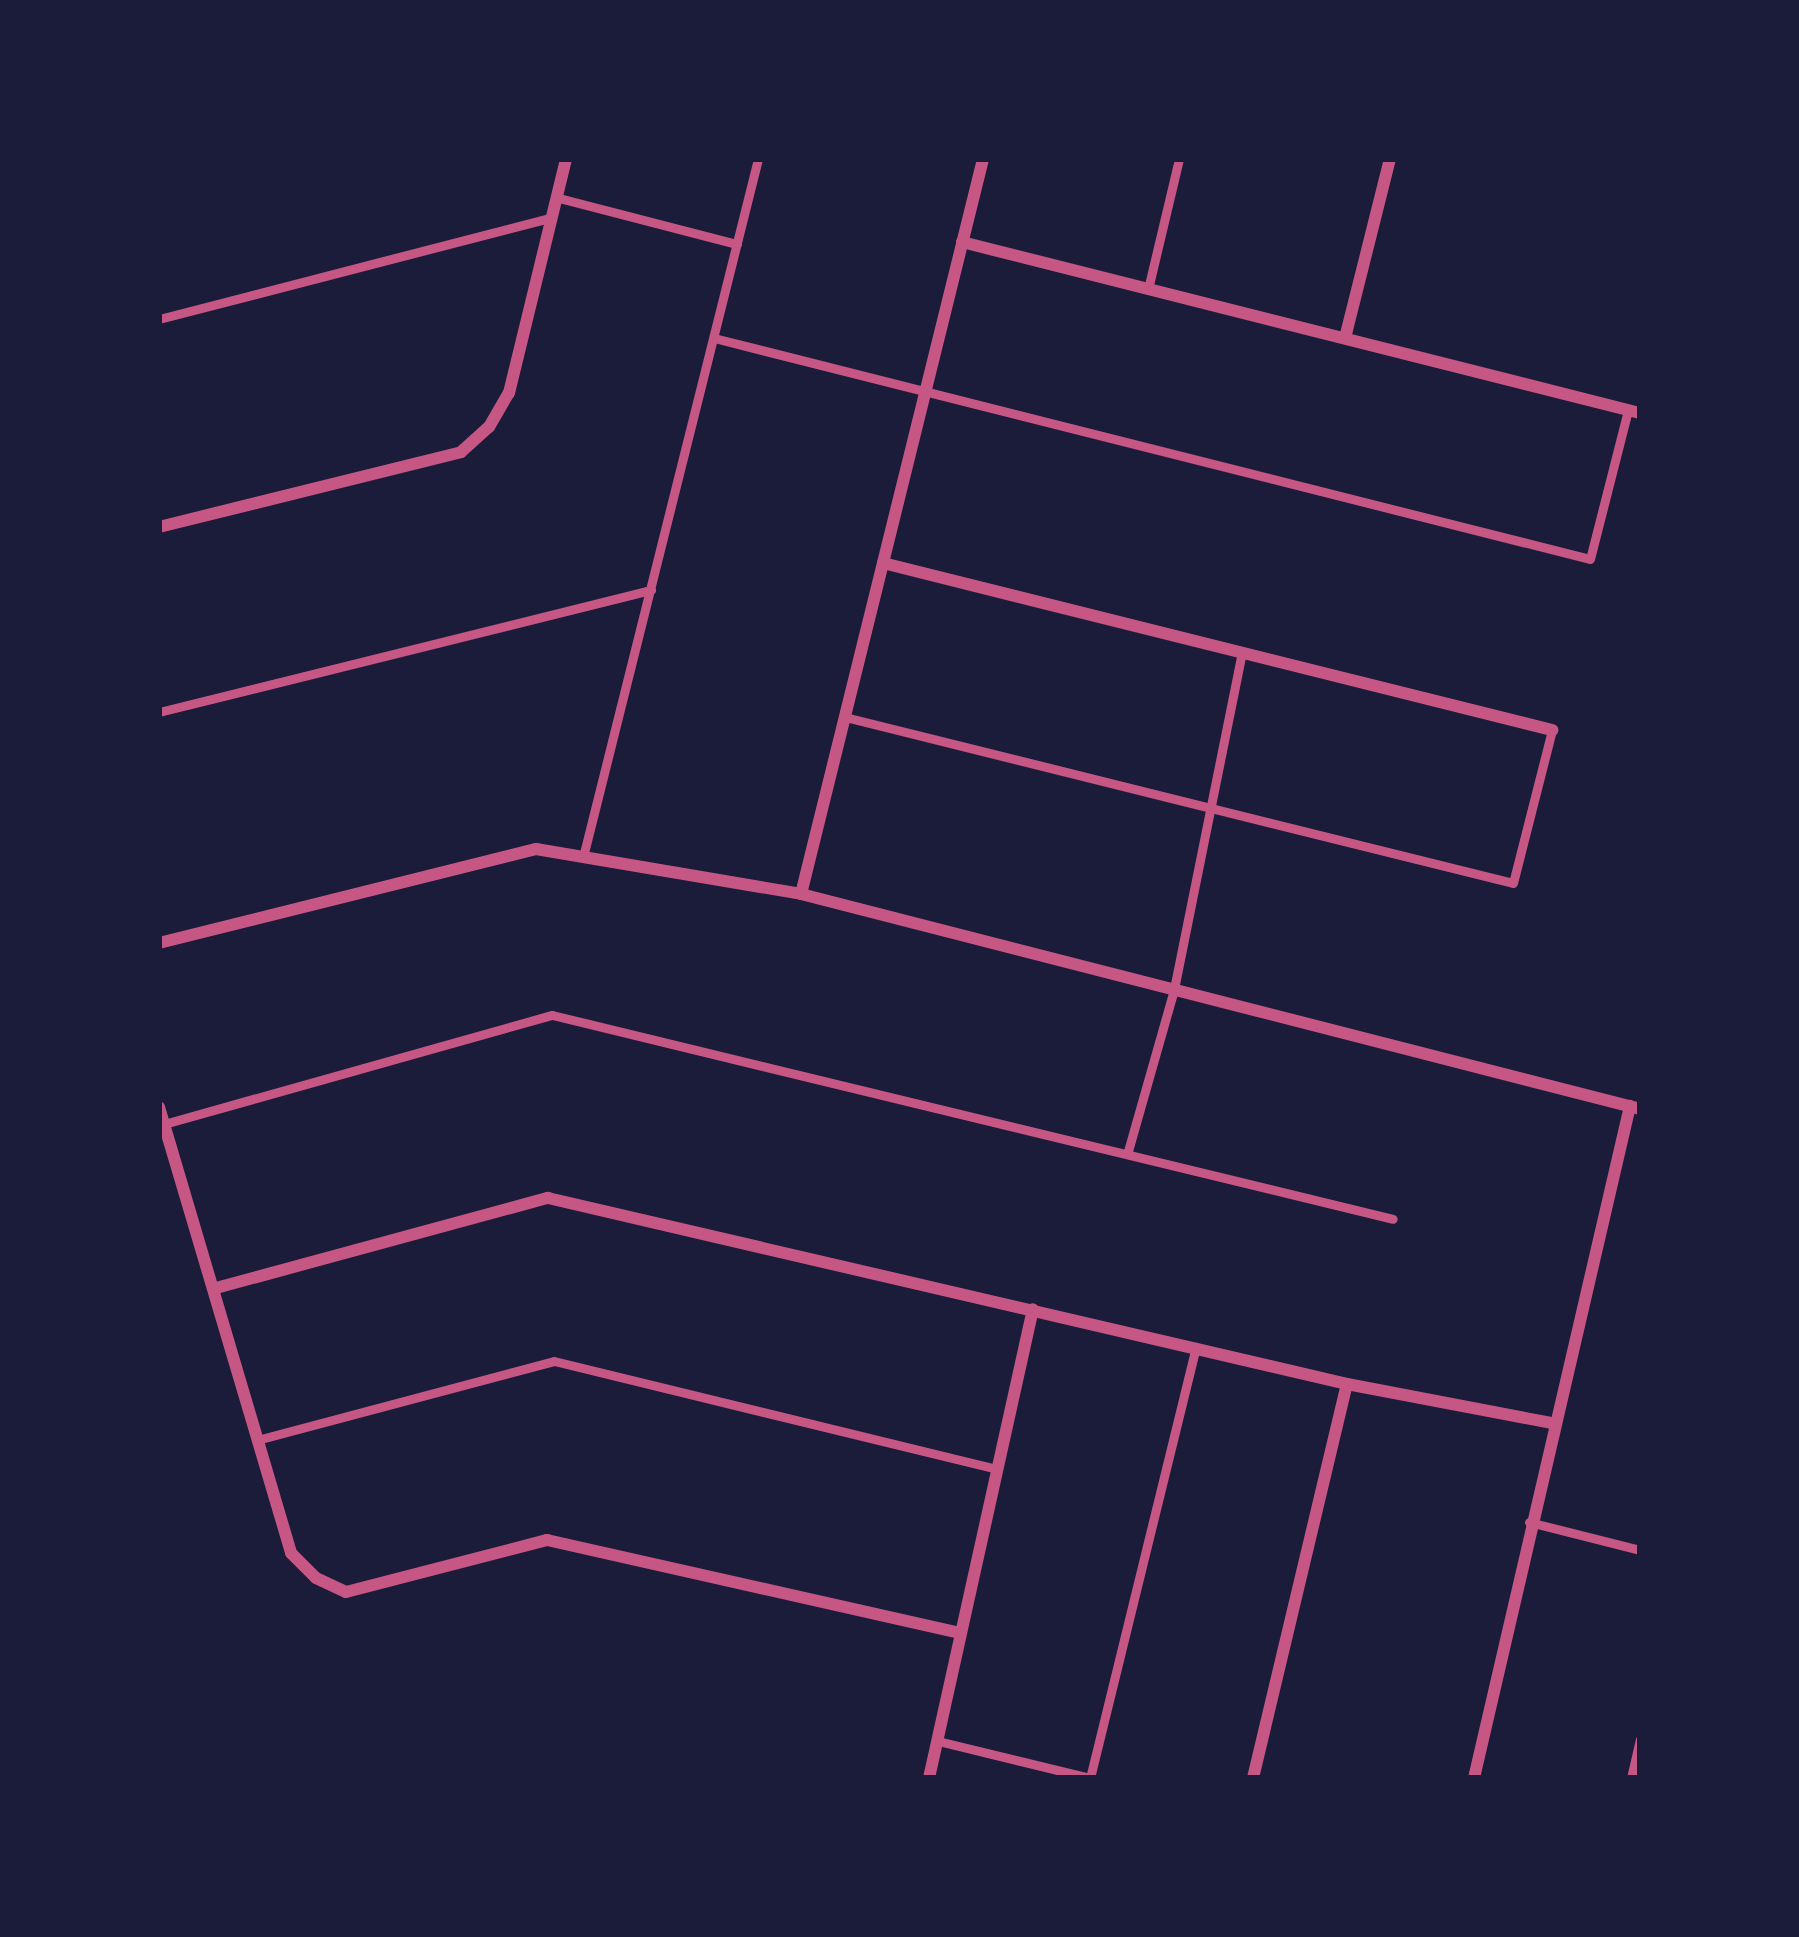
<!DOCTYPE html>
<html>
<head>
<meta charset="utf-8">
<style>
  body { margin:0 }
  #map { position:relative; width:1799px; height:1937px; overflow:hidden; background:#1b1b3a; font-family:"Public Sans",sans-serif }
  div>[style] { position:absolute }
  .service>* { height:9px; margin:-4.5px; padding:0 4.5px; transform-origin:4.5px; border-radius:4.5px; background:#c65784 }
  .minor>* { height:12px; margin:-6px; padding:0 6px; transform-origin:6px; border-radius:6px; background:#c65784 }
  span { translate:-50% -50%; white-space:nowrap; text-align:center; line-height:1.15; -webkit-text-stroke:12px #1b1b3a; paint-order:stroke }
  .frame { position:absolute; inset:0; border:162px solid #1b1b3a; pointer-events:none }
</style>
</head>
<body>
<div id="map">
  <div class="service">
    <div style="left:555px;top:197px;width:188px;rotate:14.5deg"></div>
    <div style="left:1148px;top:289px;width:134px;rotate:-76.6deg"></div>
    <div style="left:159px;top:319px;width:404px;rotate:-14.5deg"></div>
    <div style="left:714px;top:338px;width:903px;rotate:14.16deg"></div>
    <div style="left:1590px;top:559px;width:154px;rotate:-75.7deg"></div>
    <div style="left:159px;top:712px;width:507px;rotate:-13.93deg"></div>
    <div style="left:845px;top:717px;width:688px;rotate:13.96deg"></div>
    <div style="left:1513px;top:883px;width:158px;rotate:-75.7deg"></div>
    <div style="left:583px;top:857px;width:720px;rotate:-75.93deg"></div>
    <div style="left:164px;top:1124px;width:403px;rotate:-15.7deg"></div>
    <div style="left:552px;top:1015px;width:865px;rotate:13.63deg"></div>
    <div style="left:1128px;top:1151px;width:168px;rotate:-74.1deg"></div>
    <div style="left:1174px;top:989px;width:344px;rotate:-78.6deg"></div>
    <div style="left:257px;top:1440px;width:307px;rotate:-14.9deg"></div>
    <div style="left:554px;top:1361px;width:456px;rotate:13.7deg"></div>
    <div style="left:1529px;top:1522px;width:114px;rotate:14.2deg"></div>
    <div style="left:938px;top:1741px;width:156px;rotate:13.7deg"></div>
    <div style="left:1090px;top:1778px;width:444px;rotate:-76.2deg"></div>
    <div style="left:1631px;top:1778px;width:40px;rotate:-77deg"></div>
  </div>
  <div class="minor">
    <div style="left:962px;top:242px;width:699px;rotate:14.16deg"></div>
    <div style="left:1345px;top:338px;width:185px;rotate:-75.9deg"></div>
    <div style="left:159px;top:527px;width:311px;rotate:-13.9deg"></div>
    <div style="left:461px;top:452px;width:38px;rotate:-42deg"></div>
    <div style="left:489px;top:427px;width:39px;rotate:-60deg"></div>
    <div style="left:509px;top:393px;width:241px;rotate:-76.3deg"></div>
    <div style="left:883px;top:563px;width:690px;rotate:14.02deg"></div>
    <div style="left:801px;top:894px;width:866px;rotate:14.37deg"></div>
    <div style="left:159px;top:943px;width:389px;rotate:-14deg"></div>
    <div style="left:536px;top:849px;width:269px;rotate:9.6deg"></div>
    <div style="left:801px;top:894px;width:757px;rotate:-76.09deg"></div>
    <div style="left:159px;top:1107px;width:465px;rotate:73.5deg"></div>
    <div style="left:291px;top:1553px;width:35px;rotate:45deg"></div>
    <div style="left:316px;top:1578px;width:33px;rotate:25deg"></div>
    <div style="left:346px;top:1592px;width:208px;rotate:-14.5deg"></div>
    <div style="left:547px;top:1540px;width:424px;rotate:12.7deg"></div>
    <div style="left:216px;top:1288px;width:344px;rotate:-15.2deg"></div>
    <div style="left:548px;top:1198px;width:820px;rotate:13.1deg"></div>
    <div style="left:1347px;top:1384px;width:209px;rotate:10.8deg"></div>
    <div style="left:929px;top:1778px;width:480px;rotate:-77.5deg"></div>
    <div style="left:1253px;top:1778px;width:405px;rotate:-76.6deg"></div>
    <div style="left:1474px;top:1778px;width:690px;rotate:-76.93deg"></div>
  </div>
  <div class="frame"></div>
</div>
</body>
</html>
